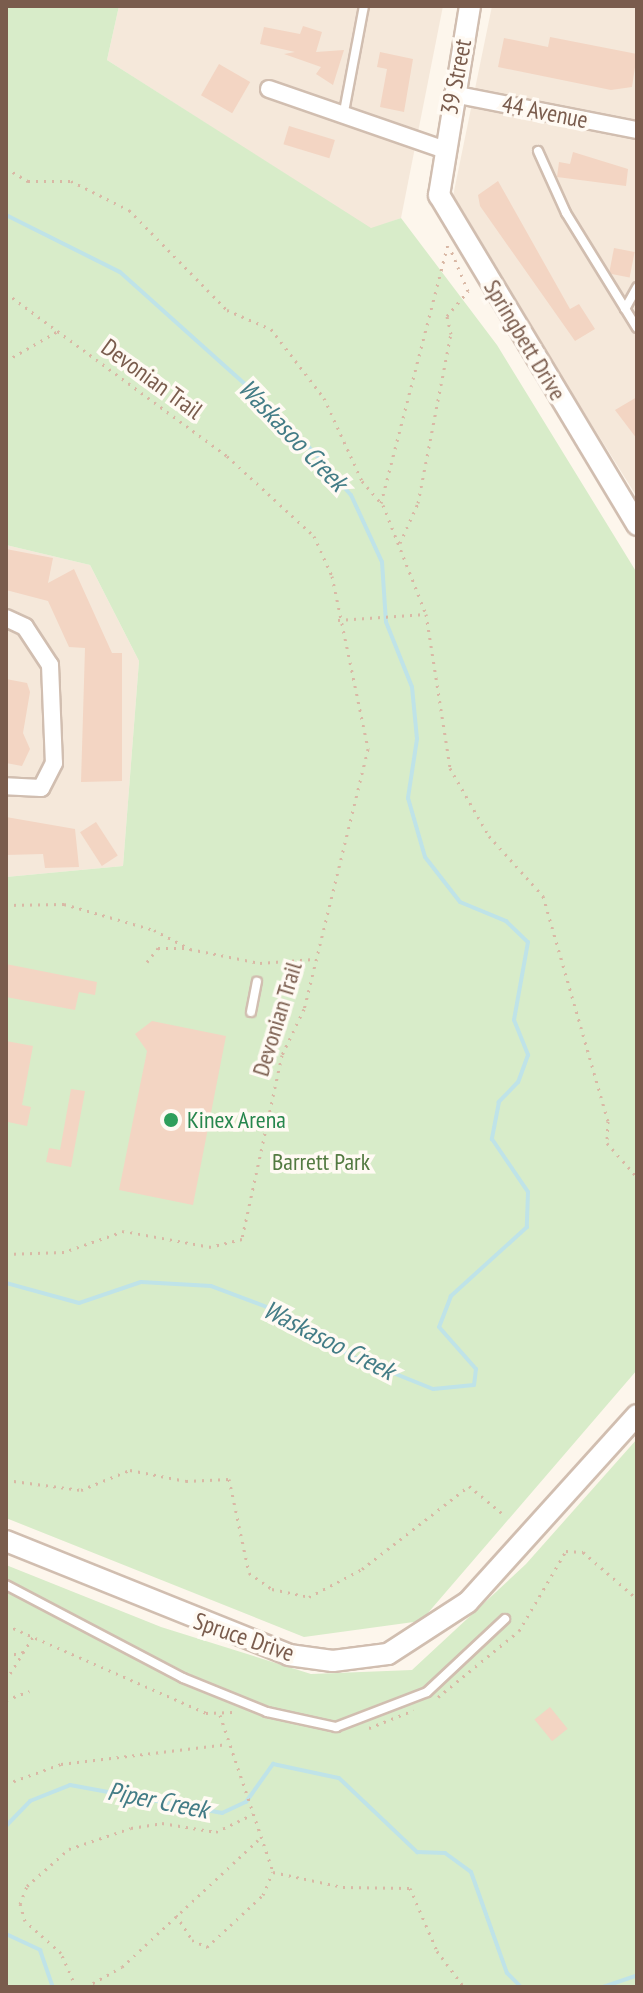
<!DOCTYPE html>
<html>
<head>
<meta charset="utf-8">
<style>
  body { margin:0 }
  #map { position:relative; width:643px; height:1993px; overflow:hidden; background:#fdf6ec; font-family:"PT Sans Narrow",sans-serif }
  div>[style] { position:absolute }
  .residential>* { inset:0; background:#f5e8da }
  .green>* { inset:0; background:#d8ecc9 }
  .stream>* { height:4px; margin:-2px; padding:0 2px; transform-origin:2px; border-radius:2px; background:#bfe3e8 }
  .building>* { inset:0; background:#f3d5c3; transform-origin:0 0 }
  .path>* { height:3px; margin-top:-1.5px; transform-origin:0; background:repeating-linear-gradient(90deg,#d9b8a5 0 2px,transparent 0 8px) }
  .roads { filter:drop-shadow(2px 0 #d1beb0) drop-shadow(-2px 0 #d1beb0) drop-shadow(0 2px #d1beb0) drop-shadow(0 -2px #d1beb0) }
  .service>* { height:8px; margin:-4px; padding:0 4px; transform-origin:4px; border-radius:4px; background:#fff }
  .minor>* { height:16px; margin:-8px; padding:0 8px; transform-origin:8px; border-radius:8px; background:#fff }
  .tertiary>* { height:20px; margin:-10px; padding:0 10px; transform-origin:10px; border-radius:10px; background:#fff }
  .dots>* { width:22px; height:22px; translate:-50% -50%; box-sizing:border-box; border:4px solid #fffaf3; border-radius:50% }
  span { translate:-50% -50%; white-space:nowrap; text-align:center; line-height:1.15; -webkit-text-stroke:7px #fffaf3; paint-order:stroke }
  .street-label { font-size:24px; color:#7a5c4d }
  .leisure-label { font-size:24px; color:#27864d }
  .left { translate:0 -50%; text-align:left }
  .park-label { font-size:24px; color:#537a41 }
  .water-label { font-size:26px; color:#437c86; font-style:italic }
  .frame { position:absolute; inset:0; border:8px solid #7a5c4d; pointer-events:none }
</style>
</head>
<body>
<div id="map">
  <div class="residential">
    <div style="clip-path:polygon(119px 6px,443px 6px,401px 218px,371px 229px,107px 60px)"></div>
    <div style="clip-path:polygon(492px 6px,637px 6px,637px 497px,452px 201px)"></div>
    <div style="clip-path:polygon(6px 545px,90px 565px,139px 661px,123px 866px,6px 877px)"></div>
  </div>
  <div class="green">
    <div style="clip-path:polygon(6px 6px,119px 6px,107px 60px,371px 228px,401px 218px,497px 345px,637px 573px,637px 1370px,421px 1621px,304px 1637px,6px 1518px,6px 877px,123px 866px,139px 661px,90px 565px,6px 545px)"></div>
    <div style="clip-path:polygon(637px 1439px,637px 1987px,6px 1987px,6px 1565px,161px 1627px,311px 1674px,412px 1670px,526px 1564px)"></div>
  </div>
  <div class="stream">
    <div style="left:6px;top:215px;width:127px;rotate:26.6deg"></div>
    <div style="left:120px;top:272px;width:224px;rotate:41.9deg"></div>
    <div style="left:287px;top:422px;width:97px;rotate:48.8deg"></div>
    <div style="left:351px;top:495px;width:74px;rotate:65.2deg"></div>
    <div style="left:382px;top:562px;width:60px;rotate:86.2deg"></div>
    <div style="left:386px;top:622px;width:70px;rotate:68.2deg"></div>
    <div style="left:412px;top:687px;width:52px;rotate:84.5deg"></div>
    <div style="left:417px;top:739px;width:60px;rotate:98.7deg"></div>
    <div style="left:408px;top:798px;width:61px;rotate:73.9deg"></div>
    <div style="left:425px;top:857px;width:57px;rotate:52.1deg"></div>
    <div style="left:460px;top:902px;width:50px;rotate:22.4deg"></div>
    <div style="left:506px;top:921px;width:30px;rotate:44deg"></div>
    <div style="left:528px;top:942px;width:79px;rotate:100.2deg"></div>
    <div style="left:514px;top:1020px;width:38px;rotate:68deg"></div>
    <div style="left:528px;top:1055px;width:29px;rotate:110deg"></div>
    <div style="left:518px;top:1082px;width:28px;rotate:134deg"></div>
    <div style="left:499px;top:1102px;width:38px;rotate:101deg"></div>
    <div style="left:492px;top:1139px;width:64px;rotate:55.8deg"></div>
    <div style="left:528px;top:1192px;width:35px;rotate:92deg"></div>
    <div style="left:527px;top:1227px;width:103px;rotate:137.8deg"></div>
    <div style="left:451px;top:1296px;width:33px;rotate:111deg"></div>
    <div style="left:439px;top:1327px;width:56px;rotate:48.6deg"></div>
    <div style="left:476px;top:1369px;width:16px;rotate:97deg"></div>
    <div style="left:474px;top:1385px;width:41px;rotate:174.4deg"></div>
    <div style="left:433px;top:1389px;width:88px;rotate:-158.1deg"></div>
    <div style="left:351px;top:1356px;width:75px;rotate:-146.9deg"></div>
    <div style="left:288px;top:1315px;width:82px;rotate:-159.4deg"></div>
    <div style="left:211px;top:1286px;width:70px;rotate:-176.7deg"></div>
    <div style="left:141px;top:1282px;width:65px;rotate:161.3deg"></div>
    <div style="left:79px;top:1303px;width:76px;rotate:-164.7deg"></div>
    <div style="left:6px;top:1826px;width:35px;rotate:-46deg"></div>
    <div style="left:30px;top:1801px;width:43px;rotate:-21.8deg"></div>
    <div style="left:70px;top:1785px;width:155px;rotate:10.4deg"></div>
    <div style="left:222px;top:1813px;width:26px;rotate:-25deg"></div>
    <div style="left:246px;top:1802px;width:47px;rotate:-54.6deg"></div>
    <div style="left:273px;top:1764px;width:67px;rotate:12deg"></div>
    <div style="left:339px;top:1778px;width:108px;rotate:43.5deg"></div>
    <div style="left:417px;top:1852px;width:28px;rotate:2deg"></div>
    <div style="left:445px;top:1853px;width:32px;rotate:36deg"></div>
    <div style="left:471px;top:1872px;width:107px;rotate:70.4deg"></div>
    <div style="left:507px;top:1973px;width:20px;rotate:45deg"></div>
    <div style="left:6px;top:1934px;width:38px;rotate:25deg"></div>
    <div style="left:40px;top:1950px;width:39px;rotate:71deg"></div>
    <div style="left:603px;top:1987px;width:36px;rotate:-19deg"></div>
  </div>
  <div class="building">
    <div style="clip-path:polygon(303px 26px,322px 32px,316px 52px,344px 50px,333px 85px,316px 74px,321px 67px,284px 54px,295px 52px,260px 44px,264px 27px,300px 34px)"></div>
    <div style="clip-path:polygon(550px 37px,637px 54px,632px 87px,611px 90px,498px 67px,504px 38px,548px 47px)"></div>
    <div style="clip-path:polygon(380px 52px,413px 59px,404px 112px,380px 107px,387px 69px,377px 67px)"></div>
    <div style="left:219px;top:64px;width:36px;height:36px;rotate:30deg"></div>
    <div style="left:289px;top:126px;width:48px;height:19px;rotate:17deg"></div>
    <div style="clip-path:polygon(573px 152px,628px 169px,626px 186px,557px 177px,559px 162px,570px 164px)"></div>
    <div style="clip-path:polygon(498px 181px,570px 309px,579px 304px,595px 329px,575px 341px,480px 206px,478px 195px)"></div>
    <div style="left:614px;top:248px;width:21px;height:26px;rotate:11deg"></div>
    <div style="clip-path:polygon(637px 397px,637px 439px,615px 410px)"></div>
    <div style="clip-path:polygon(6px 549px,53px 558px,48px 583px,74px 569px,112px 653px,122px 653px,122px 781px,81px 782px,85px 648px,69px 647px,48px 601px,6px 590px)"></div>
    <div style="clip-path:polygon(6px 679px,27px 683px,30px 692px,23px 733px,30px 749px,22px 766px,6px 763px)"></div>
    <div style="clip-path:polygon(6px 817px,75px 829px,79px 867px,45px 868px,43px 854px,6px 855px)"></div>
    <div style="left:96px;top:822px;width:40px;height:19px;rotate:57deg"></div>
    <div style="clip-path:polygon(6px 964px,97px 982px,95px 995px,79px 992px,75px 1010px,6px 997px)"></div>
    <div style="clip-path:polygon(152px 1021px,226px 1036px,193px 1205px,119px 1190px,147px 1051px,135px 1034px)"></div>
    <div style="clip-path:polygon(6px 1041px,33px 1046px,22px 1105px,31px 1107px,27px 1126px,8px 1122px)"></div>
    <div style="clip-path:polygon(71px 1089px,85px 1091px,71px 1167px,46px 1162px,49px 1148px,60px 1150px)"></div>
    <div style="left:550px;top:1707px;width:28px;height:20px;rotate:51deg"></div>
  </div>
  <div class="path">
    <div style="left:6px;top:168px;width:26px;rotate:31deg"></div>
    <div style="left:28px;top:181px;width:43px"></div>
    <div style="left:71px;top:181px;width:65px;rotate:26.6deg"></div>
    <div style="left:129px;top:210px;width:140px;rotate:45.6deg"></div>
    <div style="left:227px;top:310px;width:48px;rotate:23.4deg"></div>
    <div style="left:271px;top:329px;width:87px;rotate:52.5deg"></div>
    <div style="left:324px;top:398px;width:91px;rotate:65.4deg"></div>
    <div style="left:362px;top:481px;width:32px;rotate:49deg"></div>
    <div style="left:383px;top:505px;width:117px;rotate:68.5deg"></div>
    <div style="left:426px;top:614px;width:156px;rotate:81.1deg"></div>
    <div style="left:450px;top:768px;width:78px;rotate:60.2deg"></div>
    <div style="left:489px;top:836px;width:81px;rotate:48deg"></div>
    <div style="left:543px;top:896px;width:234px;rotate:73.9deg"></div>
    <div style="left:608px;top:1121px;width:22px;rotate:93deg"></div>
    <div style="left:607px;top:1143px;width:45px;rotate:48.6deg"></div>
    <div style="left:6px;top:293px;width:275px;rotate:36.4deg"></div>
    <div style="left:227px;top:456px;width:118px;rotate:42.6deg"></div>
    <div style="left:314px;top:536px;width:44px;rotate:65.8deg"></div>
    <div style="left:332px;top:576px;width:177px;rotate:78.2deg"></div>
    <div style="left:368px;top:749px;width:268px;rotate:103.8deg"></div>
    <div style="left:304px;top:1009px;width:51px;rotate:115.6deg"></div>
    <div style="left:282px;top:1055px;width:188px;rotate:102.3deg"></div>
    <div style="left:242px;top:1239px;width:32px;rotate:166deg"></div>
    <div style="left:211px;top:1247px;width:88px;rotate:-169.6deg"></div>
    <div style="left:124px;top:1231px;width:64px;rotate:160.7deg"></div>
    <div style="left:64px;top:1252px;width:58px;rotate:178deg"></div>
    <div style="left:6px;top:361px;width:60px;rotate:-30deg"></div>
    <div style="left:381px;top:503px;width:268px;rotate:-75.5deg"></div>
    <div style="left:400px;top:543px;width:44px;rotate:-65.8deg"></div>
    <div style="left:418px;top:503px;width:172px;rotate:-79deg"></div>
    <div style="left:451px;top:334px;width:18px;rotate:-103deg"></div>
    <div style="left:447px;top:316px;width:33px;rotate:-50deg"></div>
    <div style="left:468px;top:291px;width:47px;rotate:-112.7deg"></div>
    <div style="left:338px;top:620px;width:88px;rotate:-3.9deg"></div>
    <div style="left:6px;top:905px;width:58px;rotate:-1deg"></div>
    <div style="left:64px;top:904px;width:94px;rotate:16.1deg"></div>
    <div style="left:154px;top:930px;width:41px;rotate:27.8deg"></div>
    <div style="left:190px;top:949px;width:71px;rotate:11.3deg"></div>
    <div style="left:260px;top:963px;width:54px;rotate:-4.2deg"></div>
    <div style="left:147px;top:962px;width:18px;rotate:-52deg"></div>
    <div style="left:158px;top:948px;width:28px"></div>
    <div style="left:6px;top:1480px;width:76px;rotate:7.6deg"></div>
    <div style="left:81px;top:1490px;width:53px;rotate:-22.2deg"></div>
    <div style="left:130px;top:1470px;width:57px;rotate:11.1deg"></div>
    <div style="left:186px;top:1481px;width:43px;rotate:-2.7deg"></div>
    <div style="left:229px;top:1479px;width:96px;rotate:78deg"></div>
    <div style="left:249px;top:1573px;width:28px;rotate:35deg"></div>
    <div style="left:272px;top:1589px;width:38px;rotate:12deg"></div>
    <div style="left:309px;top:1597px;width:60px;rotate:-27.8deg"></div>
    <div style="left:362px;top:1569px;width:135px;rotate:-37.8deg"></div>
    <div style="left:469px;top:1486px;width:45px;rotate:39.6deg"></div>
    <div style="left:6px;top:1625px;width:219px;rotate:23.7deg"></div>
    <div style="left:206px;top:1713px;width:27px;rotate:-2deg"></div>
    <div style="left:6px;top:1656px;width:18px;rotate:-13deg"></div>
    <div style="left:6px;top:1680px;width:51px;rotate:-57.9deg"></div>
    <div style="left:438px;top:1697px;width:104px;rotate:-39.2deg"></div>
    <div style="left:519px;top:1631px;width:93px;rotate:-59.6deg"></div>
    <div style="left:566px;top:1551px;width:17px;rotate:3deg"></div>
    <div style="left:583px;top:1552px;width:72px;rotate:41deg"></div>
    <div style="left:6px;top:1700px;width:25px;rotate:-21deg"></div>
    <div style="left:220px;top:1715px;width:166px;rotate:71.3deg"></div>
    <div style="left:369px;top:1728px;width:48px;rotate:-21.8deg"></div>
    <div style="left:6px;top:1784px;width:59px;rotate:-20deg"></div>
    <div style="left:61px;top:1764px;width:168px;rotate:-6.8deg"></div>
    <div style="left:176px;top:1915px;width:30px;rotate:57deg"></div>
    <div style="left:192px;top:1940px;width:17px;rotate:25deg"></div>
    <div style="left:207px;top:1947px;width:76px;rotate:-42.9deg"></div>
    <div style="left:263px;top:1895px;width:25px;rotate:-67deg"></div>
    <div style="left:273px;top:1872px;width:72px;rotate:12.1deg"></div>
    <div style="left:343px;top:1887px;width:67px;rotate:0.9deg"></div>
    <div style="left:410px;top:1888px;width:69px;rotate:66.8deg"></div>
    <div style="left:437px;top:1951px;width:45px;rotate:53.1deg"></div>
    <div style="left:76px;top:1987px;width:37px;rotate:-114deg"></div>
    <div style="left:61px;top:1953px;width:48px;rotate:-138.4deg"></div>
    <div style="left:25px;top:1921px;width:18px;rotate:-106deg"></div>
    <div style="left:20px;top:1904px;width:19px;rotate:-69deg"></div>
    <div style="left:27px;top:1886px;width:56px;rotate:-41.4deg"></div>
    <div style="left:69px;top:1849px;width:65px;rotate:-18.7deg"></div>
    <div style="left:131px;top:1828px;width:31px;rotate:-9deg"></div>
    <div style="left:162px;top:1823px;width:55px;rotate:9.5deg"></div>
    <div style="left:216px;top:1832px;width:41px;rotate:-25.9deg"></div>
    <div style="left:86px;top:1987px;width:41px;rotate:-29.1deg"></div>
    <div style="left:122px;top:1967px;width:186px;rotate:-43deg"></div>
  </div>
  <div class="roads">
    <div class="service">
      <div style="left:343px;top:117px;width:113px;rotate:-79.3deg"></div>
      <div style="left:538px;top:151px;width:68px;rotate:65.7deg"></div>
      <div style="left:566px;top:213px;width:135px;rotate:58.3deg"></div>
      <div style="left:625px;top:309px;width:25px;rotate:-61deg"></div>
      <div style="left:251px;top:1012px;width:31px;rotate:-79deg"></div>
      <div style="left:6px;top:1585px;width:200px;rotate:27.7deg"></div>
      <div style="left:183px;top:1678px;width:91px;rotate:22deg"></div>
      <div style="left:267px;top:1712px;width:71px;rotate:12.3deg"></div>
      <div style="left:336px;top:1727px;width:97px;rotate:-21deg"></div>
      <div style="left:427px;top:1692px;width:107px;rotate:-43.1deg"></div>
    </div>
    <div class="minor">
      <div style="left:269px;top:89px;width:183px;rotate:19.1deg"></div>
      <div style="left:453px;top:94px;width:187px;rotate:11.1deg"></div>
      <div style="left:6px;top:618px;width:21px;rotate:25deg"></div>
      <div style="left:25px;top:627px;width:45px;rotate:56.7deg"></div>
      <div style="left:50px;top:665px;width:98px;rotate:87.7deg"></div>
      <div style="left:54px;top:763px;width:28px;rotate:117deg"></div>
      <div style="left:41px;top:788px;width:35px;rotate:-177deg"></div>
    </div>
    <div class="tertiary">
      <div style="left:470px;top:6px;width:192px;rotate:99.3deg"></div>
      <div style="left:439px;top:195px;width:385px;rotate:59deg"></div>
      <div style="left:6px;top:1541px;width:305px;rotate:21.9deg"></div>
      <div style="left:289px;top:1655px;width:44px;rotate:7.8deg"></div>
      <div style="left:333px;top:1661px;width:55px;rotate:-7.3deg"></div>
      <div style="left:388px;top:1654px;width:95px;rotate:-33deg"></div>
      <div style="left:468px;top:1602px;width:252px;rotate:-47.9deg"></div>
    </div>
  </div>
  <div class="dots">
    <div style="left:171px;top:1120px;background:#2e9e5b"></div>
  </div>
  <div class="street-label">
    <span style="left:456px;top:77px;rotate:-79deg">39 Street</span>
    <span style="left:545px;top:112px;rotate:11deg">44 Avenue</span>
    <span style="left:525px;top:340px;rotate:59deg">Springbett Drive</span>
    <span style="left:152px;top:379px;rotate:36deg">Devonian Trail</span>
    <span style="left:277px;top:1019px;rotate:-73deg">Devonian Trail</span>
    <span style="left:244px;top:1637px;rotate:19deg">Spruce Drive</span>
  </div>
  <div class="leisure-label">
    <span class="left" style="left:187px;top:1120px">Kinex Arena</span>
  </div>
  <div class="park-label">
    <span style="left:321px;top:1162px">Barrett Park</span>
  </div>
  <div class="water-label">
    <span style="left:293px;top:435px;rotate:46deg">Waskasoo Creek</span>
    <span style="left:329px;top:1340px;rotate:27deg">Waskasoo Creek</span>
    <span style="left:158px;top:1800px;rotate:11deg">Piper Creek</span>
  </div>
  <div class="frame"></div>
</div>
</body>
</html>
